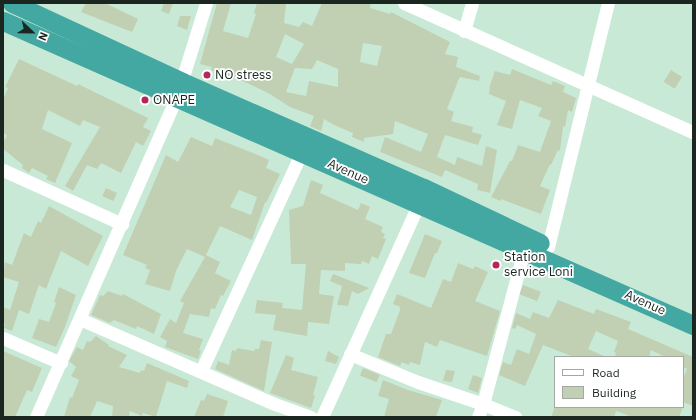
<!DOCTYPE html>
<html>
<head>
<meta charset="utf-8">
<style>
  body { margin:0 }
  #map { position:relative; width:696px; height:420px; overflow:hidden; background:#c8e9d6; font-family:"IBM Plex Sans",sans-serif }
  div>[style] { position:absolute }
  .building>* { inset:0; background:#c1d0b2; transform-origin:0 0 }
  .minor>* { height:13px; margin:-6.5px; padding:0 6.5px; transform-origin:6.5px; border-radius:6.5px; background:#fff }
  .highway>* { height:19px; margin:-9.5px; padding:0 9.5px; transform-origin:9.5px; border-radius:9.5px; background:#43a7a2 }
  .dots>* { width:11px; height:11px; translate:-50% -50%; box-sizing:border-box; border:2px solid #fff; border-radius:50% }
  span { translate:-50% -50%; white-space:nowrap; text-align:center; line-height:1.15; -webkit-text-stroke:3.5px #fff; paint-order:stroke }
  .poi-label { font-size:13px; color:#1a261f }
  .left { translate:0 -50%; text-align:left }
  .street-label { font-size:13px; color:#1a261f }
  .frame { position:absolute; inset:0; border:4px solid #1a261f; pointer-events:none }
  .legend { position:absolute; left:554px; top:356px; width:130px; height:52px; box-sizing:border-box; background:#fff; border:1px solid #a3a8a5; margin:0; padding:5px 7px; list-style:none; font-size:12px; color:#1a261f }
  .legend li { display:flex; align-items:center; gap:8px; height:20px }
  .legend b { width:20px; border:1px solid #a3a8a5 }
  .north { position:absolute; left:12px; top:12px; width:40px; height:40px; -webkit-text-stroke:3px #fff; paint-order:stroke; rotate:112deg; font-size:11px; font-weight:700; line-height:16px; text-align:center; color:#1a261f }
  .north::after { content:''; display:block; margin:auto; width:14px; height:18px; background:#1a261f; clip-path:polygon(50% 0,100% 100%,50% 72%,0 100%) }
</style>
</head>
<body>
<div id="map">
  <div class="building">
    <div style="clip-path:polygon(86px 3px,105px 3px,138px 19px,132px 32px,81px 12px)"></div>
    <div style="clip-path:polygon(164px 3px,173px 3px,169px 14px,161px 11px)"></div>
    <div style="clip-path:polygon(evenodd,217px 3px,231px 3px,223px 31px,248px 38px,256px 14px,254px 13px,257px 3px,286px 4px,284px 23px,299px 27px,303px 22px,312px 26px,322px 3px,371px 3px,370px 8px,390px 14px,391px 12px,450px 42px,445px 54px,458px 57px,456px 67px,480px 76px,479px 81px,460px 77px,458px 81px,447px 109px,454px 112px,451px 121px,473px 127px,472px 132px,482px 135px,478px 145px,445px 135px,437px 157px,455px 165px,457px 157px,482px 166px,486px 146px,497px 150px,490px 193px,477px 190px,478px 184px,445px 170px,442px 177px,380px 152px,385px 137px,421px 152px,428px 134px,395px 121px,393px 134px,364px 138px,364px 142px,352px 137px,353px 133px,334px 125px,324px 119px,321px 131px,310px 126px,314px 116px,290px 107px,268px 93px,245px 82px,211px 70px,212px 67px,200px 64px,217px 3px,285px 34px,304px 44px,292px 64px,276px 57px,285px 34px,217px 3px,363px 43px,382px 46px,377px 66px,360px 62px,363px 43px,217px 3px,317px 60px,338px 69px,338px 87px,309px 81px,306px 96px,286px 92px,295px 68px,312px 69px,317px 60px)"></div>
    <div style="clip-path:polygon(180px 16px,191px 16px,187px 30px,177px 26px)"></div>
    <div style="clip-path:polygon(19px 59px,77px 86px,78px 84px,148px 118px,143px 127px,151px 131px,143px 146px,136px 142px,121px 173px,101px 163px,97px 169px,87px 165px,73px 191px,65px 186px,100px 127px,83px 120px,80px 126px,48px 110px,42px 129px,72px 143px,55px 183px,46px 179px,48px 176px,32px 168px,29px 173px,22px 168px,23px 165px,3px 149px,3px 142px,7px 136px,3px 132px,3px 99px,8px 88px,5px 87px)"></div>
    <div style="clip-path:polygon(512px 69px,551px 85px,553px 81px,565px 86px,563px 92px,576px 98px,572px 112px,568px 110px,565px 127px,563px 126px,560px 151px,558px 150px,551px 165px,550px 164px,540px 186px,550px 190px,541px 214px,501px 199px,501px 201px,491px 197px,510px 161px,512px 161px,518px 145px,540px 152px,551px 121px,538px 116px,542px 108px,520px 100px,512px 129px,497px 125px,506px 101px,489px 94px,490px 85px,495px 71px,510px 75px)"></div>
    <div style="left:671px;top:70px;width:13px;height:14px;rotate:32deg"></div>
    <div style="clip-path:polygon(evenodd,191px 137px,212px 146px,215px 138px,258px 155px,269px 160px,266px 168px,280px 174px,266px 203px,265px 202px,252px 240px,220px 226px,205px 257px,187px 249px,176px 271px,170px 291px,145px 284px,150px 270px,145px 268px,147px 265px,123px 255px,166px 155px,178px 162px,191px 137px,239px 190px,257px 197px,251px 215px,230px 207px,239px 190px)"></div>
    <div style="clip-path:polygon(311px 180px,323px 185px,320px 193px,358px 210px,361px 203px,370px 207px,365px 219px,383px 227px,381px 232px,385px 234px,383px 238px,386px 239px,378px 259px,372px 256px,369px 264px,362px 261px,361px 264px,345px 263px,345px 271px,321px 270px,319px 294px,334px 296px,329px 324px,308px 322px,307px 336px,273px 330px,276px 315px,255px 313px,257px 300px,283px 303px,282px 308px,302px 310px,306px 264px,291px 264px,289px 210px,303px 206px)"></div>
    <div style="left:106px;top:188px;width:12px;height:9px;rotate:24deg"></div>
    <div style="clip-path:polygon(49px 206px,103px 236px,88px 266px,61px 251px,46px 289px,39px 285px,29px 314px,19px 310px,12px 331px,4px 328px,5px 324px,3px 323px,3px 307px,10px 310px,19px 282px,3px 277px,5px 262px,12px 265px,24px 233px,31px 237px,38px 221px,41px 223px)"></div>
    <div style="clip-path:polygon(425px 234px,442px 241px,437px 253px,435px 253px,425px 278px,409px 273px)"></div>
    <div style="clip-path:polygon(206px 255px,220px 262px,215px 273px,231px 281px,223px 296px,221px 295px,215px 309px,211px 308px,209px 317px,190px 314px,183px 333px,203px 339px,199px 350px,201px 351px,198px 359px,165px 347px,167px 341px,160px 337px,170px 319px,176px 323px,184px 303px,180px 301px)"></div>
    <div style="clip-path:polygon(458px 263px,473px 269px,475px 266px,488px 272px,475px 301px,500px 311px,487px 356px,440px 340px,437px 347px,425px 342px,420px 365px,410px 362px,409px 365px,402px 362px,400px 366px,378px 357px,386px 334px,391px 334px,400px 310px,400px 307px,393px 304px,397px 294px,431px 308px,443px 279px,451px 282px)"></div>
    <div style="clip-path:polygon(333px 274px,369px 288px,358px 294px,352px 291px,348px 306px,337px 305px,342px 286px,330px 281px)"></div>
    <div style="left:523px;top:285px;width:19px;height:10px;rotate:21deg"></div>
    <div style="clip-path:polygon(59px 287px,76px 295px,65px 327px,56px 347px,32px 338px,39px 319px,49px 322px,56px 303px,54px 302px)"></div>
    <div style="clip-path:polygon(108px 291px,122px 296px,123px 294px,161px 314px,154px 334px,137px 326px,136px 329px,114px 320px,110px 323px,91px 315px,100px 295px,103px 296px)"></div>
    <div style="clip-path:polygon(558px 300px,594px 314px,596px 309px,631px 322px,628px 329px,693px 357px,693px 406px,683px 402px,683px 378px,687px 369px,683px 367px,683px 357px,665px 357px,651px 350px,649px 357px,615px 357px,616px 353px,614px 352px,618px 341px,596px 331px,588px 349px,606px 357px,574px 357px,543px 345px,525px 386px,499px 375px,503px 362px,511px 365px,517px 349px,529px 354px,536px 334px,517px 325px,515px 329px,512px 328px,516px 313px,530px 319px,533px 312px,549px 318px)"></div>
    <div style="clip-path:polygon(96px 336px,109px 345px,108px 346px,127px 355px,119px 367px,140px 373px,141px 370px,144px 371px,147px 363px,189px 381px,187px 388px,167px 381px,156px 417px,143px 413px,142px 416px,130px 411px,129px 417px,112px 417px,113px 406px,97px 401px,90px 417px,64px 417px,70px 397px,72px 398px,79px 380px,71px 376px,76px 367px,69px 361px,77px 347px,83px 350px,87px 341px,90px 342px)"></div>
    <div style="clip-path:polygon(261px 340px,272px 342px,264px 391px,215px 369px,218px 361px,229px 365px,232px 350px,236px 351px,237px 348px,254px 351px,255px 349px,259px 349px)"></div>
    <div style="clip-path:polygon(3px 351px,42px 368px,32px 392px,27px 390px,15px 417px,3px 417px)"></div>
    <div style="clip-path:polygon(328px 351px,339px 357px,336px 364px,325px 361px)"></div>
    <div style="clip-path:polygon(286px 355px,294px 358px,291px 370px,318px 377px,313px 395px,315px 396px,311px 408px,270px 393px)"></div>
    <div style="left:363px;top:368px;width:18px;height:8px;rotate:22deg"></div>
    <div style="clip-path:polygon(446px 370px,455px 371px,452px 382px,443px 381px)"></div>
    <div style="clip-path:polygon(473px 375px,482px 378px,478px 393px,468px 389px)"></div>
    <div style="clip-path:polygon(383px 380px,408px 390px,442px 400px,436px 417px,384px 417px,389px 399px,378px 396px)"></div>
    <div style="clip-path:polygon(207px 394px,228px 401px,223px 417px,194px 417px,201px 400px,204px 401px)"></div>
    <div style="clip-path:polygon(555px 407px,683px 407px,679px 417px,632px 417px,616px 411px,614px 417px,551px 417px)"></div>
  </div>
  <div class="minor">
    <div style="left:404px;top:3px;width:316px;rotate:24.1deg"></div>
    <div style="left:464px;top:31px;width:29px;rotate:-74deg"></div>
    <div style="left:3px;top:170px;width:131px;rotate:24.4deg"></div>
    <div style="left:548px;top:247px;width:251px;rotate:-76.2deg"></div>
    <div style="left:80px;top:319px;width:213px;rotate:23.6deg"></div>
    <div style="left:275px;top:404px;width:38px;rotate:20deg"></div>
    <div style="left:3px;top:338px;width:63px;rotate:23.3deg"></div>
    <div style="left:350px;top:354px;width:74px;rotate:22.4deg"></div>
    <div style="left:418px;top:382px;width:69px;rotate:18.7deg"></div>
    <div style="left:483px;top:404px;width:35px;rotate:22deg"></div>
    <div style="left:201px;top:371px;width:242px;rotate:-65.3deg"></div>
    <div style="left:36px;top:417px;width:351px;rotate:-66.3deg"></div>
    <div style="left:177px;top:96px;width:97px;rotate:-72.7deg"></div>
    <div style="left:322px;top:417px;width:235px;rotate:-65.6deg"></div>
    <div style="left:478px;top:417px;width:14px;rotate:-69deg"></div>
    <div style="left:483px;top:404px;width:159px;rotate:-75.1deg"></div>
  </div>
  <div class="highway">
    <div style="left:12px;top:3px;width:187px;rotate:24.9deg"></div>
    <div style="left:182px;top:82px;width:264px;rotate:23.7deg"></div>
    <div style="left:424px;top:188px;width:128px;rotate:25.4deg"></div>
    <div style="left:3px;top:21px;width:754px;rotate:23.78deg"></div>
  </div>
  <div class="dots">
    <div style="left:207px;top:75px;background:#b62759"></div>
    <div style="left:145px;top:100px;background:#b62759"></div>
    <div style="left:496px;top:265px;background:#b62759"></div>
  </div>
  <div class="poi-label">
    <span class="left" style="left:215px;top:75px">NO stress</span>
    <span class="left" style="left:153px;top:100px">ONAPE</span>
    <span class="left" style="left:504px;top:265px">Station<br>service Loni</span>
  </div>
  <div class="street-label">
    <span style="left:348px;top:172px;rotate:24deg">Avenue</span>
    <span style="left:645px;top:303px;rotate:24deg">Avenue</span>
  </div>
  <div class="frame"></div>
  <ul class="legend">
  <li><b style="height:5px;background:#fff"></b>Road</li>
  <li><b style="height:11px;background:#c1d0b2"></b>Building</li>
  </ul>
  <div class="north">N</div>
</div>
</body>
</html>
